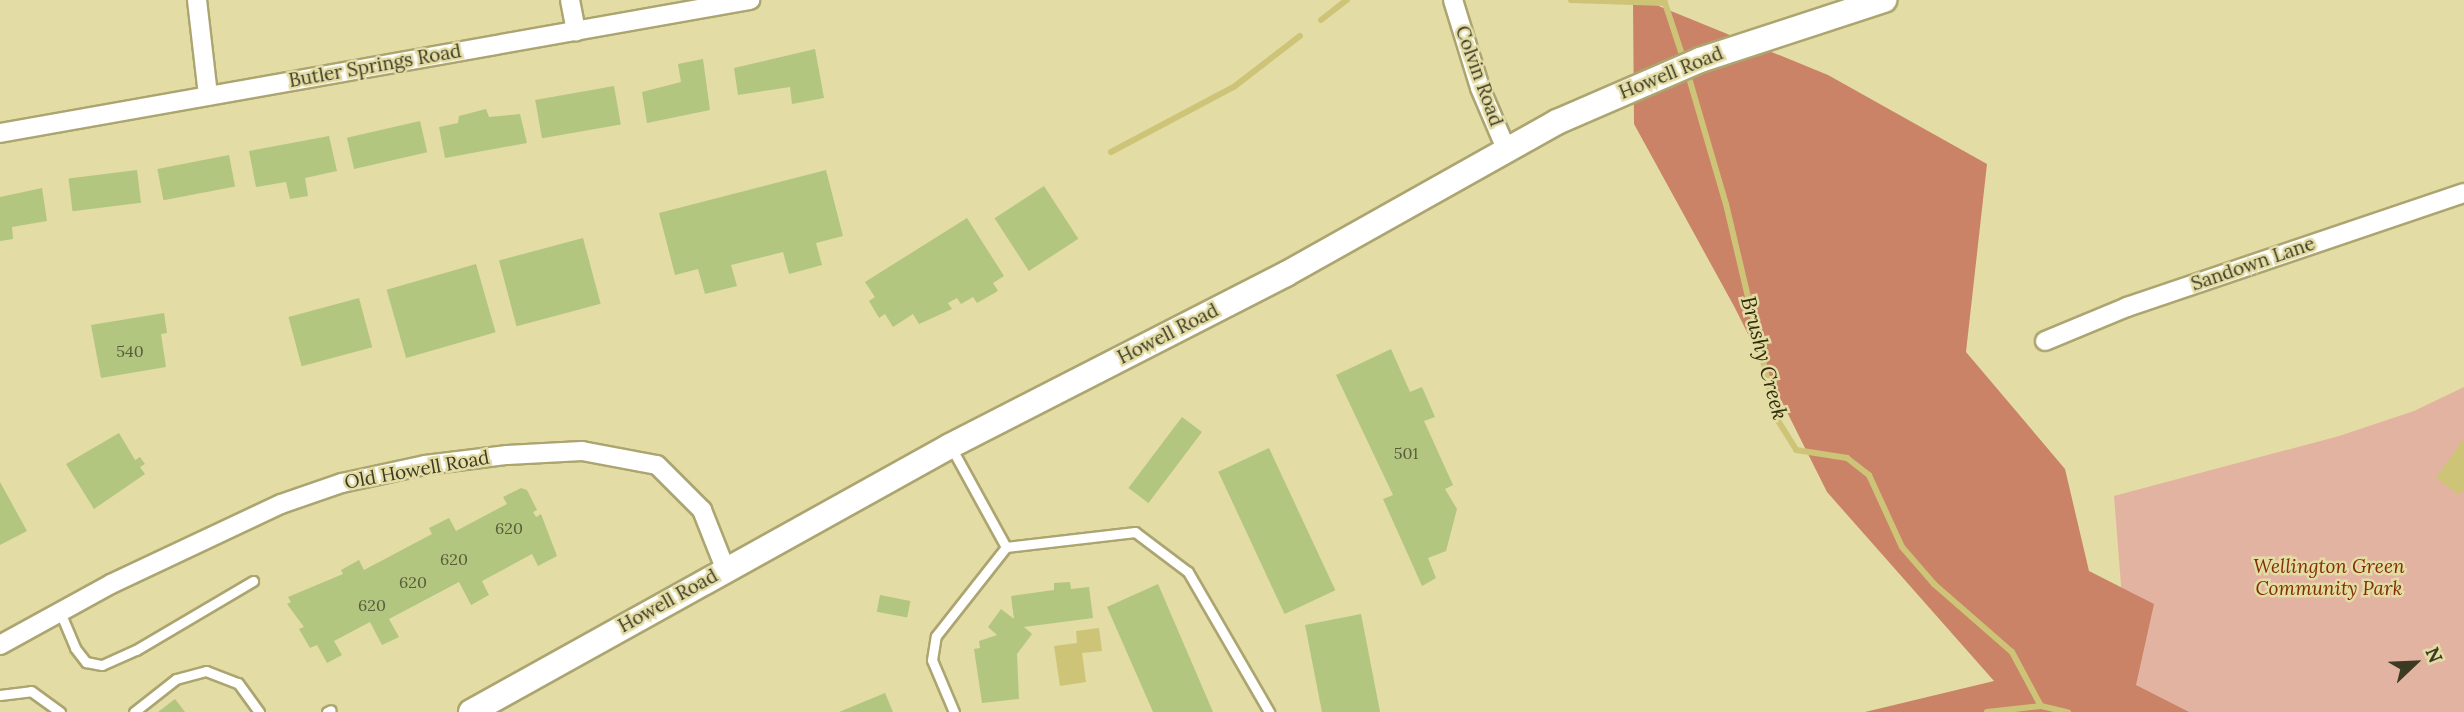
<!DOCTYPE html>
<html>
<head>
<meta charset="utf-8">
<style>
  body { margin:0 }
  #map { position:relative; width:2464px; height:712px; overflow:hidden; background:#e3dca5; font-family:Lora,serif }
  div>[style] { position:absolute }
  .green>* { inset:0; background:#e3b3a1 }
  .forest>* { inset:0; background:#ca8367 }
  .water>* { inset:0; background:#cec478 }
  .stream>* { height:6px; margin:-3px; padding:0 3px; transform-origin:3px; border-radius:3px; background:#cec478 }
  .building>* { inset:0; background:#b2c67f; transform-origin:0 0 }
  .roads { filter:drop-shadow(2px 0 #aca570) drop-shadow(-2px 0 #aca570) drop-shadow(0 2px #aca570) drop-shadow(0 -2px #aca570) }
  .service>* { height:9px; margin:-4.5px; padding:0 4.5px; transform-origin:4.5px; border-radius:4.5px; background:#fff }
  .minor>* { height:18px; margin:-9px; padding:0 9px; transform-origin:9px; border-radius:9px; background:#fff }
  .secondary>* { height:24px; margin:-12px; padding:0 12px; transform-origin:12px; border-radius:12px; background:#fff }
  span { translate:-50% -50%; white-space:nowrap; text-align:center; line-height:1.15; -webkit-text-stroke:5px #e3dca5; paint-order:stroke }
  .number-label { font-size:16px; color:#5a5d3b }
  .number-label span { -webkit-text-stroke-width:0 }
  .street-label { font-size:19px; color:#3d3a24 }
  .park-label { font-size:19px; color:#842e01; font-style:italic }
  .water-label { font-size:21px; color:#302c0a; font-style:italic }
  .north { position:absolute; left:2380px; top:628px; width:70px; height:70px; -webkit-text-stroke:5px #e3dca5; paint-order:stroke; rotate:67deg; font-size:19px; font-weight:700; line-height:28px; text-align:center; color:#3d3a24 }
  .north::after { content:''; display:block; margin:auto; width:24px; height:32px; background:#3d3a24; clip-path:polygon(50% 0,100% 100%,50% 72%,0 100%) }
</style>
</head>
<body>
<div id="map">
  <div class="green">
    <div style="clip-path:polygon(2464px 387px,2464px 712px,2131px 712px,2114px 496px,2339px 436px,2414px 411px)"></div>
  </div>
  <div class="forest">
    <div style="clip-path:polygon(1633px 0,1644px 0,1828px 75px,1987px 164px,1966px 352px,2065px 469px,2089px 571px,2154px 604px,2136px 685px,2189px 712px,1865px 712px,1994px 681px,1827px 492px,1735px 308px,1634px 124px)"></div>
  </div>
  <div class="water">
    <div style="clip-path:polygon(2464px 438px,2464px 489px,2459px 495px,2436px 478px)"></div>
    <div style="clip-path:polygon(1099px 628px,1102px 651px,1082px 653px,1086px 682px,1060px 686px,1054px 646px,1077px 643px,1076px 631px)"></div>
  </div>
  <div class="stream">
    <div style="left:1571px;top:0;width:94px;rotate:1.8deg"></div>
    <div style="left:1664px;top:0;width:64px;rotate:71.8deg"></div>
    <div style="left:1321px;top:20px;width:33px;rotate:-38deg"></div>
    <div style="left:1687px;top:71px;width:139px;rotate:73.7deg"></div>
    <div style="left:1726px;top:204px;width:221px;rotate:76.7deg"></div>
    <div style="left:1777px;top:419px;width:36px;rotate:58deg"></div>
    <div style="left:1796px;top:450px;width:52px;rotate:8.9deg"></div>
    <div style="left:1847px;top:458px;width:28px;rotate:38deg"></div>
    <div style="left:1869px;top:475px;width:79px;rotate:65.4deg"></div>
    <div style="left:1902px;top:547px;width:49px;rotate:49.1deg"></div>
    <div style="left:1934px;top:584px;width:103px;rotate:41.1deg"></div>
    <div style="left:2012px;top:652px;width:61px;rotate:61.8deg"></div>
    <div style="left:1111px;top:152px;width:140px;rotate:-28deg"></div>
    <div style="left:1235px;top:86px;width:82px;rotate:-37.6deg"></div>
    <div style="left:1987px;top:712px;width:54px;rotate:-6.3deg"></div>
    <div style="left:2041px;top:706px;width:28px;rotate:13deg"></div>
  </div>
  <div class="building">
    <div style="clip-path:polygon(815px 49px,824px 98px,792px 104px,790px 87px,738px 95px,734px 68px)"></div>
    <div style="clip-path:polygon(703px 59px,710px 110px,647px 123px,642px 92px,681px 82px,678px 64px)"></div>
    <div style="left:614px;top:86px;width:39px;height:80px;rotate:80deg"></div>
    <div style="clip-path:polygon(486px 109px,489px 117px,520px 114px,527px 143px,445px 158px,439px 127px,458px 123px,459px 116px)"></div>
    <div style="left:420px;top:121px;width:32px;height:75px;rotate:77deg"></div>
    <div style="clip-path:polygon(329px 136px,337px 171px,305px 178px,308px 196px,290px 199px,286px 182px,256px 187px,249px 151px)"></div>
    <div style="left:229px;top:155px;width:32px;height:73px;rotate:79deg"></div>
    <div style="left:137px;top:170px;width:33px;height:69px;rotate:83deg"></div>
    <div style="clip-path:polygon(826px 170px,843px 236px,816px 243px,822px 265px,789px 274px,783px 252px,731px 265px,737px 286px,705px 294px,698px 269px,675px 275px,659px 213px)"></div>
    <div style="left:1044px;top:186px;width:63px;height:59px;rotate:57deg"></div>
    <div style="clip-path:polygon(42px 188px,47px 221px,12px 227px,13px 239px,0 241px,0 197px)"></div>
    <div style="clip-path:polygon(967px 218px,1004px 276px,993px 283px,998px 291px,977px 303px,973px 297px,961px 304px,957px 298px,948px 303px,952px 309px,919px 324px,913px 314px,893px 327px,885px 314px,879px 318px,869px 301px,875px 297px,865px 282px)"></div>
    <div style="left:583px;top:238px;width:68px;height:87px;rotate:75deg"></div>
    <div style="left:476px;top:264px;width:71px;height:93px;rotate:74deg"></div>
    <div style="left:359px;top:298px;width:51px;height:73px;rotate:75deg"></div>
    <div style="clip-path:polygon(164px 313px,167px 333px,161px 334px,166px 367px,101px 378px,91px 325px)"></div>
    <div style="clip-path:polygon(1391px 349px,1410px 392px,1422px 387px,1435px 417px,1424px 421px,1453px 485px,1445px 489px,1457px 509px,1446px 551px,1428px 558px,1436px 578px,1422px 586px,1383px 499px,1393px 495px,1336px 375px)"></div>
    <div style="left:1182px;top:417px;width:25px;height:89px;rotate:37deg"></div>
    <div style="clip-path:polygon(119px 433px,135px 460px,140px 457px,145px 464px,140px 467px,145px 474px,94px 509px,66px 464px)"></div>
    <div style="left:1269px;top:448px;width:157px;height:56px;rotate:65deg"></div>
    <div style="clip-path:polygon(0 482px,27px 531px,0 545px)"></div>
    <div style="clip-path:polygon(521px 488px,527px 490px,537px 510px,533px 512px,536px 517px,541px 514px,557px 556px,538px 566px,532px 554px,482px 581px,489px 595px,471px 605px,459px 582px,389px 619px,399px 637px,382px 645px,370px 622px,334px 641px,342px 655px,327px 663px,317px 645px,310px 648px,299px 629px,304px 627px,287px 604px,291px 602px,288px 597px,343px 574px,341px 570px,359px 560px,364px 570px,432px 534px,429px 528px,449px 518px,456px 531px,507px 504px,503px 497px)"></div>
    <div style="clip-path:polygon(1070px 582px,1071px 589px,1089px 587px,1093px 618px,1024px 627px,1032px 634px,1017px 654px,1019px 699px,982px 703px,974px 649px,980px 648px,979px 641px,997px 635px,988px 627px,1001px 609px,1014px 619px,1011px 596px,1054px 590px,1054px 583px)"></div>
    <div style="clip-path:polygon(1158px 584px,1213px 712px,1153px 712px,1107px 607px)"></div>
    <div style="left:880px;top:595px;width:31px;height:17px;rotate:11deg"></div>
    <div style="left:1361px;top:614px;width:100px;height:57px;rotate:79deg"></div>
    <div style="clip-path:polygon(885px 693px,893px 712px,839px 712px)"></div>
    <div style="clip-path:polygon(175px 699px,185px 712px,158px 712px)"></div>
  </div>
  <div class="roads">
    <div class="service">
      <div style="left:951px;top:447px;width:114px;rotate:61.2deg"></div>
      <div style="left:60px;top:612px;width:39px;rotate:67deg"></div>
      <div style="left:75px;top:648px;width:18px;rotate:52deg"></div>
      <div style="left:86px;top:662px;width:16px;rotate:11deg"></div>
      <div style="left:102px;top:665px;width:37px;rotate:-24deg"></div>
      <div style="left:136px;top:650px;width:136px;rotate:-30.5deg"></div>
      <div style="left:0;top:695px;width:31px;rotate:-7deg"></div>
      <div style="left:31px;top:691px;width:36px;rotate:36deg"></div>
      <div style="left:134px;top:712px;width:53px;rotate:-38.2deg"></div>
      <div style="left:176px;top:679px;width:31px;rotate:-15deg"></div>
      <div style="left:206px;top:671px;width:34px;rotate:21deg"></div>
      <div style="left:238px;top:683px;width:36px;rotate:54deg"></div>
      <div style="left:327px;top:712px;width:4px;rotate:-27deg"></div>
      <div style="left:954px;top:712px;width:56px;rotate:-112.9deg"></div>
      <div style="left:932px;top:660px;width:24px;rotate:-81deg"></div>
      <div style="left:936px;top:636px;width:113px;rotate:-51.8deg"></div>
      <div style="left:1006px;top:547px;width:130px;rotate:-6.6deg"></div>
      <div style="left:1135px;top:532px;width:66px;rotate:37deg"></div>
      <div style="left:1188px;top:572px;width:162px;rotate:59.9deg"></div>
    </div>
    <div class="minor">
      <div style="left:197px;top:0;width:96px;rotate:83.4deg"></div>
      <div style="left:570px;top:0;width:32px;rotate:79deg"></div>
      <div style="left:1453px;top:0;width:92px;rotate:72.9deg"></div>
      <div style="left:1480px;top:88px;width:69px;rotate:66.8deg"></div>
      <div style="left:0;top:133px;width:762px;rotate:-10.06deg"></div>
      <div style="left:2045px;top:341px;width:89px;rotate:-22.5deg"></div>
      <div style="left:2127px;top:307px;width:356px;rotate:-18.7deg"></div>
      <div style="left:0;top:645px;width:127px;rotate:-28.8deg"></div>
      <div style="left:111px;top:584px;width:188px;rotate:-25.2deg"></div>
      <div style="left:281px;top:504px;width:65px;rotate:-19deg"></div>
      <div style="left:342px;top:483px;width:85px;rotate:-12.2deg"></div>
      <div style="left:425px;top:465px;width:83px;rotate:-7deg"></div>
      <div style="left:507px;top:455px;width:75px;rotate:-3.1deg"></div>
      <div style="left:582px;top:451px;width:76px;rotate:10.6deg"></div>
      <div style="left:657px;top:465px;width:64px;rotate:45deg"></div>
      <div style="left:702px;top:510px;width:62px;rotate:68.4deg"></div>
    </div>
    <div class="secondary">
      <div style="left:471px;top:712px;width:548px;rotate:-29.04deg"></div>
      <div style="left:950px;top:446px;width:377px;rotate:-27.1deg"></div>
      <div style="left:1286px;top:274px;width:311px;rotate:-29.3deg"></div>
      <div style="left:1557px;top:122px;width:156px;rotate:-23.4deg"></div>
      <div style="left:1700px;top:60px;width:194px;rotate:-18.1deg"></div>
    </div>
  </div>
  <div class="number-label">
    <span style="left:130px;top:351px">540</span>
    <span style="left:1406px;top:453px">501</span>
    <span style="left:509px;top:528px">620</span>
    <span style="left:454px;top:559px">620</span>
    <span style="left:413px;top:582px">620</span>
    <span style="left:372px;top:605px">620</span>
  </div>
  <div class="street-label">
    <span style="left:375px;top:66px;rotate:-10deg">Butler Springs Road</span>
    <span style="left:1671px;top:73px;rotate:-22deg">Howell Road</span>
    <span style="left:1479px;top:76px;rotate:70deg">Colvin Road</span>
    <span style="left:2253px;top:264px;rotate:-19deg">Sandown Lane</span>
    <span style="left:1168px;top:334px;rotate:-27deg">Howell Road</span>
    <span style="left:417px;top:470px;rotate:-10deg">Old Howell Road</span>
    <span style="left:668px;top:601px;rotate:-29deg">Howell Road</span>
  </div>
  <div class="park-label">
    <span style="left:2329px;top:578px">Wellington Green<br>Community Park</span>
  </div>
  <div class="water-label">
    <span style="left:1764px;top:358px;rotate:75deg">Brushy Creek</span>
  </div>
  <div class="north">N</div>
</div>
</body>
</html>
